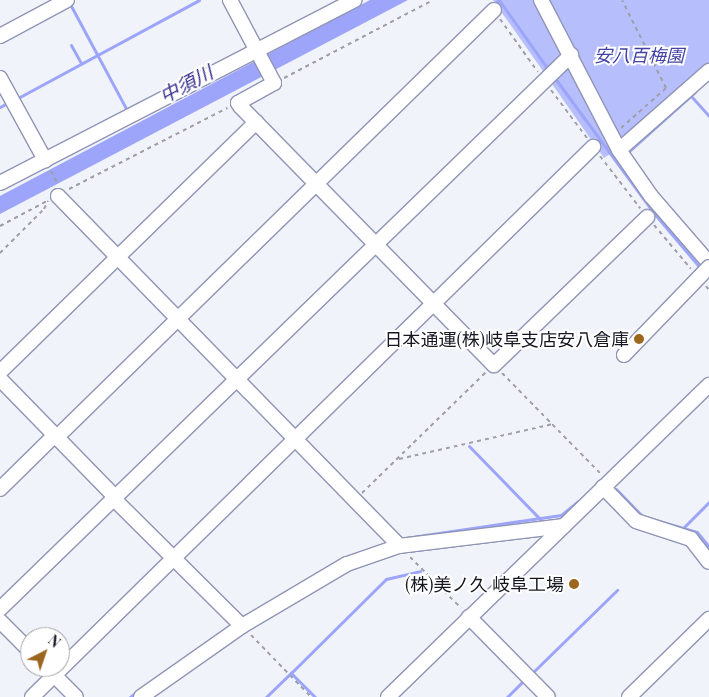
<!DOCTYPE html>
<html>
<head>
<meta charset="utf-8">
<style>
  body { margin:0 }
  #map { position:relative; width:709px; height:697px; overflow:hidden; background:#f1f3fa; font-family:"Playfair Display","Noto Sans JP",serif }
  div>[style] { position:absolute }
  .green>* { inset:0; background:#b6befc }
  .water>* { inset:0; background:#9ca5fa }
  .stream>* { height:3px; margin:-1.5px; padding:0 1.5px; transform-origin:1.5px; border-radius:1.5px; background:#9ca5fa }
  .path>* { height:2px; margin-top:-1px; transform-origin:0; background:repeating-linear-gradient(90deg,#9e9fa8 0 4px,transparent 0 8px) }
  .roads { filter:drop-shadow(1px 0 #9095b5) drop-shadow(-1px 0 #9095b5) drop-shadow(0 1px #9095b5) drop-shadow(0 -1px #9095b5) }
  .minor>* { height:14px; margin:-7px; padding:0 7px; transform-origin:7px; border-radius:7px; background:#fff }
  .bridges { filter:drop-shadow(1px 0 #9095b5) drop-shadow(-1px 0 #9095b5) drop-shadow(0 1px #9095b5) drop-shadow(0 -1px #9095b5) }
  .minor-bridge>* { height:14px; margin:-7px; padding:0 7px; transform-origin:7px; border-radius:7px; background:#fff }
  .dots>* { width:14px; height:14px; translate:-50% -50%; box-sizing:border-box; border:2px solid #fff; border-radius:50% }
  span { translate:-50% -50%; white-space:nowrap; text-align:center; line-height:1.15; -webkit-text-stroke:4px #fff; paint-order:stroke }
  .park-label { font-size:18px; color:#4343a4; font-style:italic }
  .poi-label { font-size:18px; color:#161723 }
  .right { translate:-100% -50%; text-align:right }
  .water-label { font-size:19px; color:#302b8a; font-style:italic }
  .north { position:absolute; left:20px; top:627px; width:50px; height:50px; box-sizing:border-box; background:#fff; border:1px solid #a2a2a7; border-radius:50%; rotate:41deg; font-size:14px; font-weight:700; line-height:20px; text-align:center; color:#161723 }
  .north::after { content:''; display:block; margin:auto; width:18px; height:22px; background:#9c661f; clip-path:polygon(50% 0,100% 100%,50% 72%,0 100%) }
</style>
</head>
<body>
<div id="map">
  <div class="green">
    <div style="clip-path:polygon(493px 0,536px 0,614px 151px,604px 158px)"></div>
    <div style="clip-path:polygon(549px 0,709px 0,709px 67px,627px 139px,619px 138px)"></div>
  </div>
  <div class="water">
    <div style="clip-path:polygon(370px 0,408px 0,0 214px,0 196px)"></div>
  </div>
  <div class="stream">
    <div style="left:499px;top:0;width:88px;rotate:54.7deg"></div>
    <div style="left:70px;top:4px;width:123px;rotate:61.8deg"></div>
    <div style="left:493px;top:6px;width:8px;rotate:-50deg"></div>
    <div style="left:71px;top:45px;width:21px;rotate:61deg"></div>
    <div style="left:554px;top:77px;width:167px;rotate:53.7deg"></div>
    <div style="left:653px;top:212px;width:76px;rotate:49.8deg"></div>
    <div style="left:691px;top:96px;width:27px;rotate:48deg"></div>
    <div style="left:16px;top:99px;width:208px;rotate:-28.4deg"></div>
    <div style="left:0;top:107px;width:10px;rotate:-29deg"></div>
    <div style="left:627px;top:153px;width:91px;rotate:-41.9deg"></div>
    <div style="left:469px;top:446px;width:102px;rotate:45.8deg"></div>
    <div style="left:616px;top:489px;width:37px;rotate:46deg"></div>
    <div style="left:642px;top:516px;width:57px;rotate:16.2deg"></div>
    <div style="left:697px;top:532px;width:19px;rotate:51deg"></div>
    <div style="left:683px;top:528px;width:37px;rotate:-45deg"></div>
    <div style="left:398px;top:539px;width:165px;rotate:-8.4deg"></div>
    <div style="left:561px;top:515px;width:22px;rotate:-39deg"></div>
    <div style="left:256px;top:610px;width:96px;rotate:-30.9deg"></div>
    <div style="left:530px;top:675px;width:122px;rotate:-44.3deg"></div>
    <div style="left:130px;top:697px;width:11px;rotate:-38deg"></div>
    <div style="left:266px;top:697px;width:35px;rotate:-44deg"></div>
    <div style="left:315px;top:697px;width:34px;rotate:-135deg"></div>
    <div style="left:291px;top:673px;width:134px;rotate:-44.7deg"></div>
    <div style="left:386px;top:579px;width:35px;rotate:-13deg"></div>
    <div style="left:507px;top:697px;width:25px;rotate:-45deg"></div>
  </div>
  <div class="path">
    <div style="left:500px;top:19px;width:65px;rotate:54.4deg"></div>
    <div style="left:284px;top:78px;width:168px;rotate:-27.6deg"></div>
    <div style="left:551px;top:90px;width:60px;rotate:53.1deg"></div>
    <div style="left:621px;top:128px;width:60px;rotate:-41.6deg"></div>
    <div style="left:666px;top:88px;width:98px;rotate:-116.6deg"></div>
    <div style="left:600px;top:156px;width:66px;rotate:52.4deg"></div>
    <div style="left:51px;top:171px;width:15px;rotate:62deg"></div>
    <div style="left:69px;top:189px;width:178px;rotate:-27.1deg"></div>
    <div style="left:654px;top:225px;width:57px;rotate:49.9deg"></div>
    <div style="left:0;top:226px;width:53px;rotate:-28deg"></div>
    <div style="left:0;top:253px;width:62px;rotate:-45deg"></div>
    <div style="left:44px;top:209px;width:9px;rotate:-63deg"></div>
    <div style="left:706px;top:286px;width:5px;rotate:53deg"></div>
    <div style="left:502px;top:373px;width:143px;rotate:45.6deg"></div>
    <div style="left:399px;top:459px;width:158px;rotate:-12.8deg"></div>
    <div style="left:362px;top:493px;width:173px;rotate:-44.3deg"></div>
    <div style="left:410px;top:557px;width:72px;rotate:45deg"></div>
    <div style="left:251px;top:635px;width:86px;rotate:45.9deg"></div>
  </div>
  <div class="roads">
    <div class="minor">
      <div style="left:230px;top:0;width:94px;rotate:62.1deg"></div>
      <div style="left:274px;top:83px;width:41px;rotate:150.9deg"></div>
      <div style="left:238px;top:103px;width:5px;rotate:53deg"></div>
      <div style="left:241px;top:107px;width:361px;rotate:45.6deg"></div>
      <div style="left:494px;top:365px;width:213px;rotate:-44deg"></div>
      <div style="left:541px;top:0;width:169px;rotate:62.5deg"></div>
      <div style="left:619px;top:150px;width:56px;rotate:55.2deg"></div>
      <div style="left:651px;top:196px;width:89px;rotate:49.1deg"></div>
      <div style="left:0;top:36px;width:76px;rotate:-28.2deg"></div>
      <div style="left:0;top:78px;width:94px;rotate:61.2deg"></div>
      <div style="left:619px;top:150px;width:120px;rotate:-41.3deg"></div>
      <div style="left:0;top:183px;width:399px;rotate:-27.3deg"></div>
      <div style="left:58px;top:196px;width:489px;rotate:45.7deg"></div>
      <div style="left:0;top:372px;width:358px;rotate:-44.3deg"></div>
      <div style="left:0;top:379px;width:166px;rotate:45.7deg"></div>
      <div style="left:57px;top:437px;width:611px;rotate:-44.34deg"></div>
      <div style="left:603px;top:487px;width:47px;rotate:45.9deg"></div>
      <div style="left:636px;top:521px;width:58px;rotate:18.1deg"></div>
      <div style="left:691px;top:539px;width:29px;rotate:52deg"></div>
      <div style="left:0;top:489px;width:77px;rotate:-44.5deg"></div>
      <div style="left:115px;top:500px;width:179px;rotate:44.8deg"></div>
      <div style="left:0;top:609px;width:796px;rotate:-44.13deg"></div>
      <div style="left:469px;top:617px;width:112px;rotate:45.4deg"></div>
      <div style="left:0;top:621px;width:42px;rotate:45deg"></div>
      <div style="left:46px;top:667px;width:42px;rotate:45deg"></div>
      <div style="left:32px;top:697px;width:786px;rotate:-44.43deg"></div>
      <div style="left:141px;top:697px;width:123px;rotate:-35.1deg"></div>
      <div style="left:242px;top:626px;width:122px;rotate:-30.6deg"></div>
      <div style="left:347px;top:564px;width:55px;rotate:-19.1deg"></div>
      <div style="left:399px;top:546px;width:166px;rotate:-6.9deg"></div>
      <div style="left:388px;top:697px;width:448px;rotate:-44.2deg"></div>
      <div style="left:629px;top:697px;width:112px;rotate:-44.3deg"></div>
    </div>
  </div>
  <div class="bridges">
    <div class="minor-bridge">
      <div style="left:624px;top:355px;width:122px;rotate:-46deg"></div>
    </div>
  </div>
  <div class="dots">
    <div style="left:639px;top:339px;background:#9c661f"></div>
    <div style="left:574px;top:584px;background:#9c661f"></div>
  </div>
  <div class="park-label">
    <span style="left:639px;top:55px">安八百梅園</span>
  </div>
  <div class="poi-label">
    <span class="right" style="left:629px;top:339px">日本通運(株)岐阜支店安八倉庫</span>
    <span class="right" style="left:564px;top:584px">(株)美ノ久 岐阜工場</span>
  </div>
  <div class="water-label">
    <span style="left:186px;top:84px;rotate:-28deg">中須川</span>
  </div>
  <div class="north">N</div>
</div>
</body>
</html>
